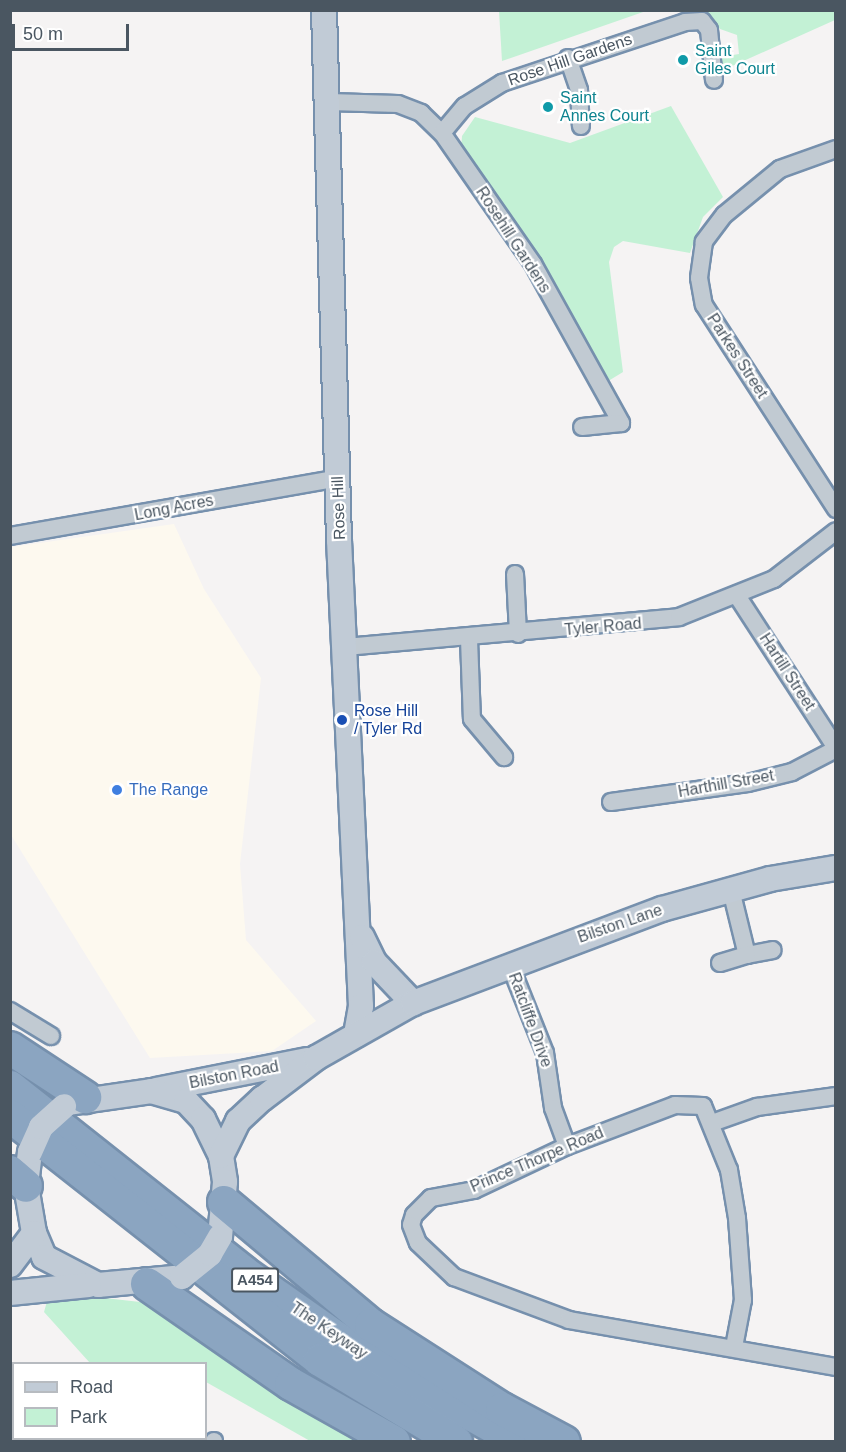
<!DOCTYPE html>
<html>
<head>
<meta charset="utf-8">
<style>
  body { margin:0 }
  #map { position:relative; width:846px; height:1452px; overflow:hidden; background:#f5f3f3; font-family:Helvetica,sans-serif }
  div>[style] { position:absolute }
  .commercial>* { inset:0; background:#fdf9ef }
  .green>* { inset:0; background:#c3f1d5 }
  .roads { filter:drop-shadow(2px 0 #7690ad) drop-shadow(-2px 0 #7690ad) drop-shadow(0 2px #7690ad) drop-shadow(0 -2px #7690ad) }
  .street>* { height:16px; margin:-8px; padding:0 8px; transform-origin:8px; border-radius:8px; background:#c1cad2 }
  .secondary>* { height:24px; margin:-12px; padding:0 12px; transform-origin:12px; border-radius:12px; background:#c1cbd6 }
  .highway>* { height:32px; margin:-16px; padding:0 16px; transform-origin:16px; border-radius:16px; background:#8ba5c1 }
  .secondary-bridge>* { height:24px; margin:-12px; padding:0 12px; transform-origin:12px; border-radius:12px; background:#c1cbd6 }
  .dots>* { width:16px; height:16px; translate:-50% -50%; box-sizing:border-box; border:3px solid #fff; border-radius:50% }
  span { translate:-50% -50%; white-space:nowrap; text-align:center; line-height:1.15; -webkit-text-stroke:4.5px #fff; paint-order:stroke }
  .shield-label span { padding:2px 4px; background:#fff; border:2px solid; border-radius:4px; -webkit-text-stroke-width:0 }
  .shield-label { font-size:15px; color:#4a5661; font-weight:700 }
  .culture-label { font-size:16px; color:#0d838f }
  .left { translate:0 -50%; text-align:left }
  .street-label { font-size:16px; color:#4a5661 }
  .transit-label { font-size:16px; color:#164399 }
  .shop-label { font-size:16px; color:#366cbe }
  .frame { position:absolute; inset:0; border:12px solid #4a5661; pointer-events:none }
  .legend { position:absolute; left:12px; top:1362px; width:195px; height:78px; box-sizing:border-box; background:#fff; border:2px solid #b7bbc0; margin:0; padding:8px 10px; list-style:none; font-size:18px; color:#4a5661 }
  .legend li { display:flex; align-items:center; gap:12px; height:30px }
  .legend b { width:30px; border:2px solid #b7bbc0 }
  .scale { position:absolute; left:12px; top:24px; width:117px; height:27px; box-sizing:border-box; border:3px solid #4a5661; border-top:0; padding-left:8px; font-size:18px; line-height:21px; white-space:nowrap; color:#4a5661; -webkit-text-stroke:4px #fff; paint-order:stroke }
</style>
</head>
<body>
<div id="map">
  <div class="commercial">
    <div style="clip-path:polygon(174px 524px,204px 589px,261px 678px,240px 864px,246px 940px,316px 1021px,272px 1051px,150px 1058px,11px 835px,11px 547px)"></div>
  </div>
  <div class="green">
    <div style="clip-path:polygon(499px 11px,499px 10px,646px 11px,502px 61px)"></div>
    <div style="clip-path:polygon(705px 11px,835px 11px,835px 20px,721px 71px,721px 57px,739px 54px,737px 35px,720px 29px)"></div>
    <div style="clip-path:polygon(671px 106px,723px 197px,703px 217px,690px 253px,623px 241px,614px 247px,609px 262px,623px 372px,605px 383px,570px 314px,461px 149px,462px 136px,475px 117px,570px 143px)"></div>
    <div style="clip-path:polygon(96px 1297px,149px 1303px,377px 1441px,310px 1441px,206px 1382px,206px 1364px,90px 1363px,44px 1312px,48px 1298px)"></div>
  </div>
  <div class="roads">
    <div class="street">
      <div style="left:568px;top:58px;width:34px;rotate:71deg"></div>
      <div style="left:579px;top:90px;width:36px;rotate:87deg"></div>
      <div style="left:329px;top:102px;width:69px;rotate:1.7deg"></div>
      <div style="left:398px;top:104px;width:25px;rotate:21deg"></div>
      <div style="left:421px;top:113px;width:29px;rotate:44deg"></div>
      <div style="left:442px;top:133px;width:160px;rotate:55.2deg"></div>
      <div style="left:533px;top:264px;width:182px;rotate:61deg"></div>
      <div style="left:621px;top:423px;width:39px;rotate:174deg"></div>
      <div style="left:442px;top:133px;width:35px;rotate:-50deg"></div>
      <div style="left:465px;top:106px;width:44px;rotate:-31.9deg"></div>
      <div style="left:502px;top:83px;width:193px;rotate:-18.4deg"></div>
      <div style="left:685px;top:22px;width:17px;rotate:-3deg"></div>
      <div style="left:702px;top:21px;width:11px;rotate:52deg"></div>
      <div style="left:709px;top:30px;width:50px;rotate:84.3deg"></div>
      <div style="left:836px;top:149px;width:59px;rotate:160.3deg"></div>
      <div style="left:780px;top:169px;width:72px;rotate:140.6deg"></div>
      <div style="left:724px;top:215px;width:34px;rotate:127deg"></div>
      <div style="left:704px;top:242px;width:36px;rotate:98deg"></div>
      <div style="left:699px;top:278px;width:27px;rotate:80deg"></div>
      <div style="left:704px;top:305px;width:243px;rotate:57.1deg"></div>
      <div style="left:10px;top:536px;width:333px;rotate:-10deg"></div>
      <div style="left:515px;top:574px;width:60px;rotate:87.1deg"></div>
      <div style="left:738px;top:597px;width:180px;rotate:57deg"></div>
      <div style="left:469px;top:639px;width:80px;rotate:87.9deg"></div>
      <div style="left:472px;top:719px;width:50px;rotate:49.9deg"></div>
      <div style="left:345px;top:647px;width:335px;rotate:-5.1deg"></div>
      <div style="left:679px;top:617px;width:102px;rotate:-21.8deg"></div>
      <div style="left:774px;top:579px;width:78px;rotate:-37.7deg"></div>
      <div style="left:611px;top:802px;width:138px;rotate:-7.9deg"></div>
      <div style="left:748px;top:783px;width:45px;rotate:-14deg"></div>
      <div style="left:792px;top:772px;width:50px;rotate:-27.6deg"></div>
      <div style="left:731px;top:890px;width:67px;rotate:76.2deg"></div>
      <div style="left:747px;top:955px;width:26px;rotate:-11deg"></div>
      <div style="left:720px;top:963px;width:28px;rotate:-17deg"></div>
      <div style="left:510px;top:965px;width:95px;rotate:68.3deg"></div>
      <div style="left:545px;top:1053px;width:56px;rotate:81.7deg"></div>
      <div style="left:553px;top:1108px;width:40px;rotate:69.8deg"></div>
      <div style="left:10px;top:1011px;width:48px;rotate:31.4deg"></div>
      <div style="left:712px;top:1123px;width:48px;rotate:-19.6deg"></div>
      <div style="left:757px;top:1107px;width:80px;rotate:-7.9deg"></div>
      <div style="left:734px;top:1347px;width:48px;rotate:-79.2deg"></div>
      <div style="left:743px;top:1300px;width:82px;rotate:-94.2deg"></div>
      <div style="left:737px;top:1218px;width:49px;rotate:-99.5deg"></div>
      <div style="left:729px;top:1170px;width:69px;rotate:-112.1deg"></div>
      <div style="left:703px;top:1106px;width:28px;rotate:-178deg"></div>
      <div style="left:675px;top:1105px;width:116px;rotate:159.2deg"></div>
      <div style="left:567px;top:1146px;width:103px;rotate:154.7deg"></div>
      <div style="left:474px;top:1190px;width:44px;rotate:169.5deg"></div>
      <div style="left:431px;top:1198px;width:24px;rotate:135deg"></div>
      <div style="left:414px;top:1215px;width:10px;rotate:107deg"></div>
      <div style="left:411px;top:1225px;width:19px;rotate:69deg"></div>
      <div style="left:418px;top:1243px;width:50px;rotate:43.4deg"></div>
      <div style="left:454px;top:1277px;width:123px;rotate:20.5deg"></div>
      <div style="left:569px;top:1320px;width:271px;rotate:10deg"></div>
      <div style="left:214px;top:1442px;width:1px;rotate:-90deg"></div>
    </div>
    <div class="secondary">
      <div style="left:324px;top:10px;width:530px;rotate:88.38deg"></div>
      <div style="left:339px;top:540px;width:467px;rotate:87.3deg"></div>
      <div style="left:361px;top:1006px;width:29px;rotate:100deg"></div>
      <div style="left:362px;top:937px;width:28px;rotate:64deg"></div>
      <div style="left:374px;top:962px;width:57px;rotate:46.4deg"></div>
      <div style="left:156px;top:1090px;width:154px;rotate:-11.2deg"></div>
      <div style="left:69px;top:1103px;width:83px;rotate:-8.3deg"></div>
      <div style="left:151px;top:1091px;width:36px;rotate:16deg"></div>
      <div style="left:186px;top:1101px;width:25px;rotate:47deg"></div>
      <div style="left:203px;top:1119px;width:41px;rotate:64.1deg"></div>
      <div style="left:221px;top:1156px;width:26px;rotate:81deg"></div>
      <div style="left:225px;top:1182px;width:55px;rotate:95.2deg"></div>
      <div style="left:30px;top:1152px;width:34px;rotate:97deg"></div>
      <div style="left:26px;top:1186px;width:48px;rotate:80.3deg"></div>
      <div style="left:34px;top:1233px;width:26px;rotate:67deg"></div>
      <div style="left:44px;top:1257px;width:61px;rotate:27.4deg"></div>
      <div style="left:98px;top:1285px;width:84px;rotate:-5.4deg"></div>
      <div style="left:221px;top:1156px;width:39px;rotate:-64deg"></div>
      <div style="left:238px;top:1121px;width:33px;rotate:-43deg"></div>
      <div style="left:262px;top:1099px;width:68px;rotate:-37.2deg"></div>
      <div style="left:316px;top:1058px;width:112px;rotate:-29.6deg"></div>
      <div style="left:413px;top:1003px;width:266px;rotate:-20.7deg"></div>
      <div style="left:662px;top:909px;width:112px;rotate:-15.5deg"></div>
      <div style="left:770px;top:879px;width:67px;rotate:-9.5deg"></div>
      <div style="left:10px;top:1265px;width:40px;rotate:-53deg"></div>
      <div style="left:10px;top:1293px;width:79px;rotate:-5.8deg"></div>
    </div>
    <div class="highway">
      <div style="left:10px;top:1048px;width:90px;rotate:33.2deg"></div>
      <div style="left:10px;top:1087px;width:298px;rotate:38.4deg"></div>
      <div style="left:243px;top:1272px;width:120px;rotate:35.1deg"></div>
      <div style="left:341px;top:1341px;width:206px;rotate:29.4deg"></div>
      <div style="left:10px;top:1116px;width:395px;rotate:38.2deg"></div>
      <div style="left:320px;top:1360px;width:159px;rotate:31.1deg"></div>
      <div style="left:10px;top:1172px;width:21px;rotate:41deg"></div>
      <div style="left:224px;top:1202px;width:192px;rotate:39.9deg"></div>
      <div style="left:371px;top:1325px;width:156px;rotate:32.7deg"></div>
      <div style="left:502px;top:1409px;width:70px;rotate:28deg"></div>
      <div style="left:147px;top:1284px;width:175px;rotate:34.8deg"></div>
      <div style="left:291px;top:1384px;width:118px;rotate:29.4deg"></div>
    </div>
  </div>
  <div class="secondary-bridge">
    <div style="left:30px;top:1152px;width:27px;rotate:-66deg"></div>
    <div style="left:41px;top:1127px;width:31px;rotate:-42deg"></div>
    <div style="left:182px;top:1277px;width:36px;rotate:-39deg"></div>
    <div style="left:210px;top:1254px;width:20px;rotate:-60deg"></div>
  </div>
  <div class="dots">
    <div style="left:683px;top:60px;background:#0f9aa8"></div>
    <div style="left:548px;top:107px;background:#0f9aa8"></div>
    <div style="left:342px;top:720px;background:#1a4fb4"></div>
    <div style="left:117px;top:790px;background:#3f7fe0"></div>
  </div>
  <div class="shield-label">
    <span style="left:255px;top:1280px">A454</span>
  </div>
  <div class="culture-label">
    <span class="left" style="left:695px;top:60px">Saint<br>Giles Court</span>
    <span class="left" style="left:560px;top:107px">Saint<br>Annes Court</span>
  </div>
  <div class="street-label">
    <span style="left:570px;top:60px;rotate:-19deg">Rose Hill Gardens</span>
    <span style="left:513px;top:240px;rotate:57deg">Rosehill Gardens</span>
    <span style="left:737px;top:356px;rotate:57deg">Parkes Street</span>
    <span style="left:174px;top:508px;rotate:-11deg">Long Acres</span>
    <span style="left:339px;top:508px;rotate:-92deg">Rose Hill</span>
    <span style="left:603px;top:627px;rotate:-5deg">Tyler Road</span>
    <span style="left:787px;top:672px;rotate:57deg">Hartill Street</span>
    <span style="left:726px;top:784px;rotate:-10deg">Harthill Street</span>
    <span style="left:620px;top:924px;rotate:-19deg">Bilston Lane</span>
    <span style="left:530px;top:1020px;rotate:70deg">Ratcliffe Drive</span>
    <span style="left:234px;top:1075px;rotate:-11deg">Bilston Road</span>
    <span style="left:537px;top:1160px;rotate:-23deg">Prince Thorpe Road</span>
    <span style="left:329px;top:1331px;rotate:34deg">The Keyway</span>
  </div>
  <div class="transit-label">
    <span class="left" style="left:354px;top:720px">Rose Hill<br>/ Tyler Rd</span>
  </div>
  <div class="shop-label">
    <span class="left" style="left:129px;top:790px">The Range</span>
  </div>
  <div class="frame"></div>
  <ul class="legend">
  <li><b style="height:8px;background:#c1cbd6"></b>Road</li>
  <li><b style="height:16px;background:#c3f1d5"></b>Park</li>
  </ul>
  <div class="scale">50 m</div>
</div>
</body>
</html>
